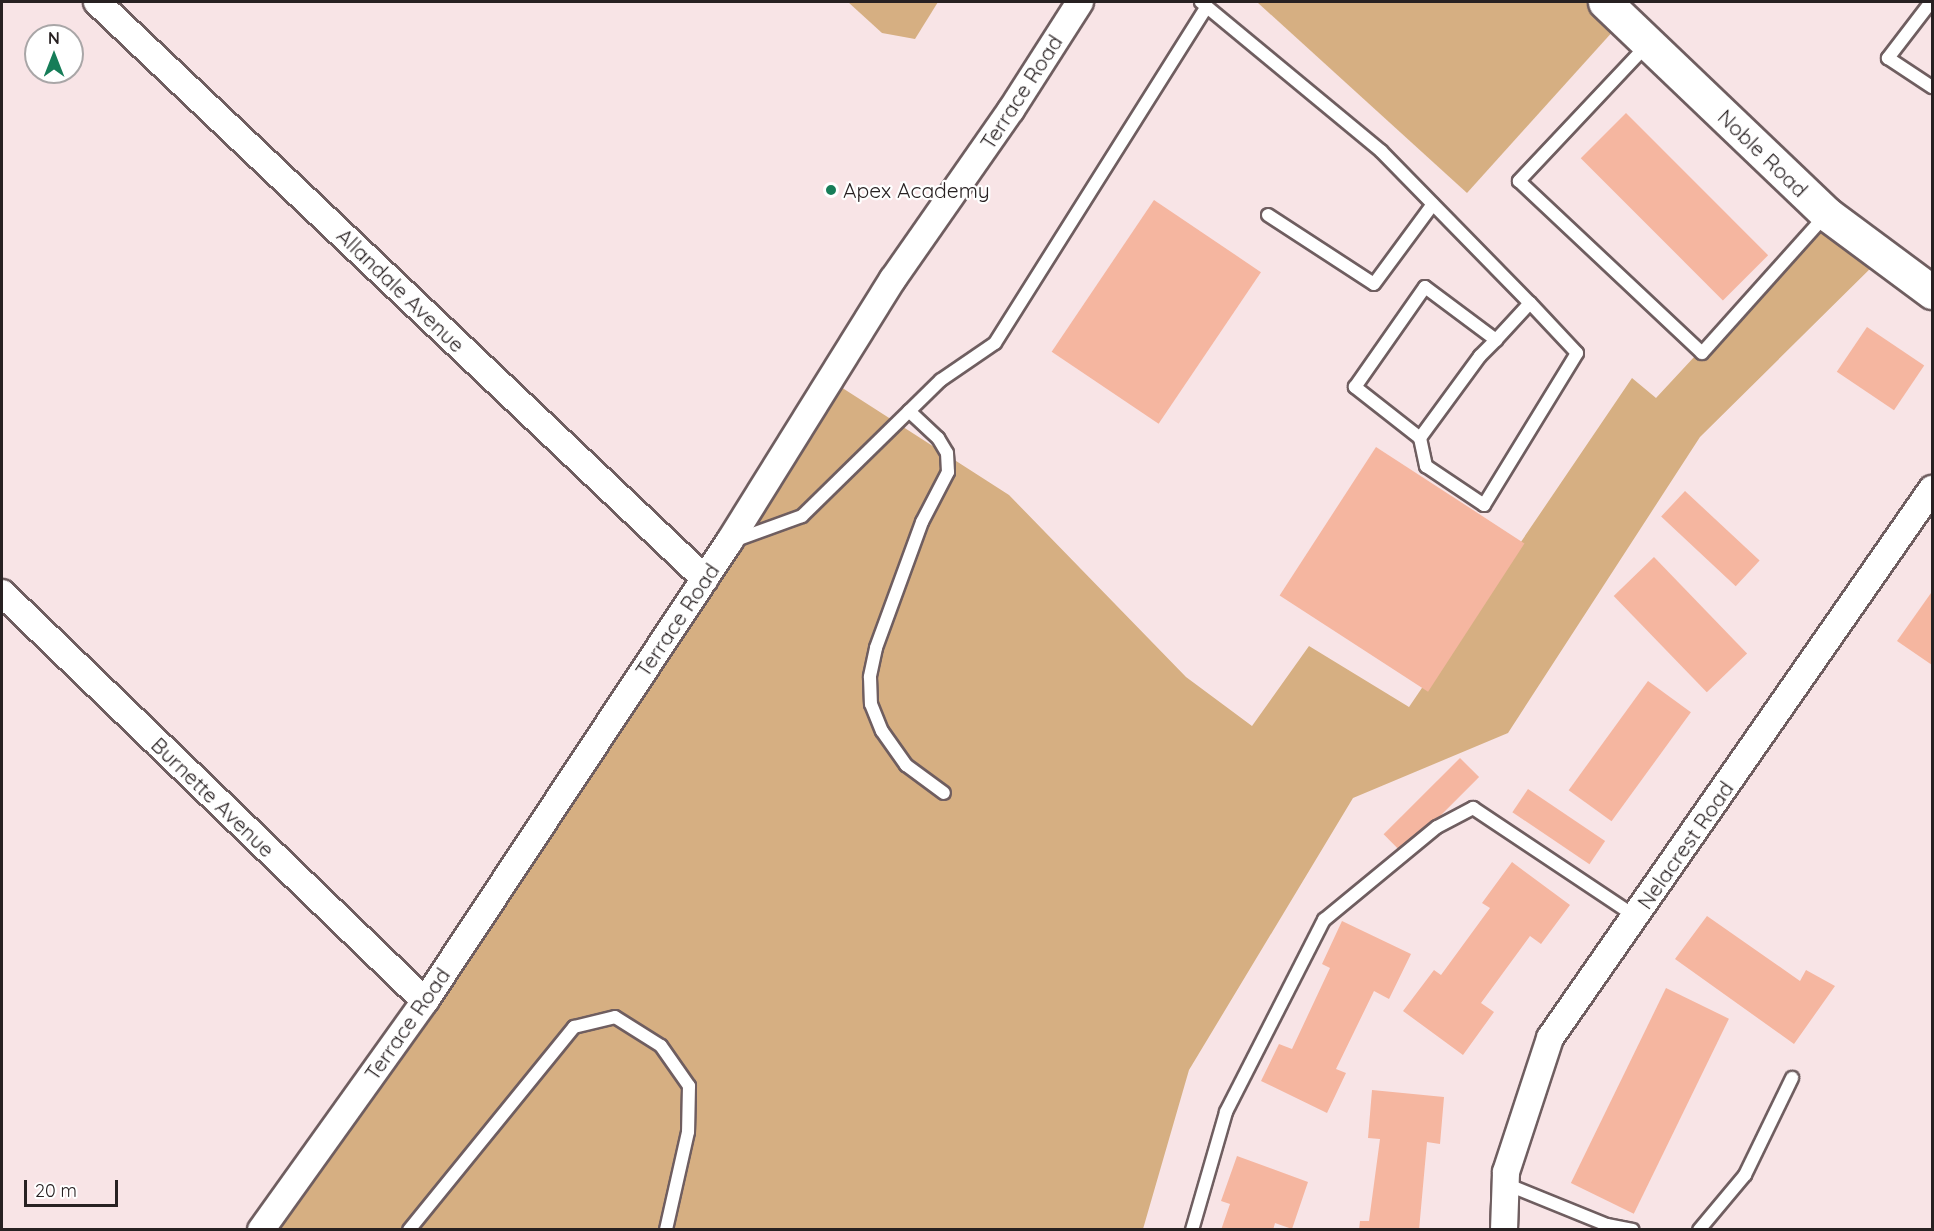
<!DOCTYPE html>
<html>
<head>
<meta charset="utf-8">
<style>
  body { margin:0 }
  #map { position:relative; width:1934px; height:1231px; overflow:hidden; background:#f8e4e6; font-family:Quicksand,sans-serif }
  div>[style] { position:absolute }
  .green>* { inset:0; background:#d6af82 }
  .building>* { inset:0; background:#f5b6a0; transform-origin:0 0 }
  .roads { filter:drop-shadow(2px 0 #6f5e60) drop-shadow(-2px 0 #6f5e60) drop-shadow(0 2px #6f5e60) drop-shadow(0 -2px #6f5e60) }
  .service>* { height:12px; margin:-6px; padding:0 6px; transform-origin:6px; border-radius:6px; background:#fff }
  .minor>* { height:26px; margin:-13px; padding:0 13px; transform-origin:13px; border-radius:13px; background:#fff }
  .secondary>* { height:33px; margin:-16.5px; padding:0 16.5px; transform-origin:16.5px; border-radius:16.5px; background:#fff }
  .dots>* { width:16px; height:16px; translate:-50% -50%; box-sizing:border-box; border:3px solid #fff; border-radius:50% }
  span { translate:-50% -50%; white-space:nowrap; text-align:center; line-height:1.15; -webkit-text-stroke:4.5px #fff; paint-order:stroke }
  .street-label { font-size:21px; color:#282122 }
  .poi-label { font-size:21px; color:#282122 }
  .left { translate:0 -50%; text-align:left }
  .frame { position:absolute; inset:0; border:3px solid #282122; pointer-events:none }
  .north { position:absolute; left:24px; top:24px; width:60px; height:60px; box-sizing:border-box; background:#fff; border:2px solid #a9a6a7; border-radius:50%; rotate:0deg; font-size:16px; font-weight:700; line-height:24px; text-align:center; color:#282122 }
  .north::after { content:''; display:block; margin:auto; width:21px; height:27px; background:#167d58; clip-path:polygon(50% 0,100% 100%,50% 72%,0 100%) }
  .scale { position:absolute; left:24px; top:1180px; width:94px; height:27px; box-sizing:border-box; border:3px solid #282122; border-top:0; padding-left:8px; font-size:18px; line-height:21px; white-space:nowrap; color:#282122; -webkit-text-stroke:4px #fff; paint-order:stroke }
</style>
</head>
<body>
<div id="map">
  <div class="green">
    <div style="clip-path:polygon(848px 2px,938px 2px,915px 39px,882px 33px)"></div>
    <div style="clip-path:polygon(1257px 2px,1605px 2px,1624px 19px,1467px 193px)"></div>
    <div style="clip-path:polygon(1827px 214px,1882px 257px,1700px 437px,1508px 733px,1353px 798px,1189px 1070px,1143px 1229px,261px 1230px,830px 380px,1009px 495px,1186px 677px,1252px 726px,1309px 646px,1409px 707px,1632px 378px,1656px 398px)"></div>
  </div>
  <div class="building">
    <div style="left:1626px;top:113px;width:201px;height:64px;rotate:45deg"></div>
    <div style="left:1154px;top:200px;width:129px;height:183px;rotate:34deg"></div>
    <div style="left:1867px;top:327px;width:69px;height:54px;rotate:34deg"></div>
    <div style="left:1376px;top:447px;width:177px;height:177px;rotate:33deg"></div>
    <div style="left:1685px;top:491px;width:102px;height:35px;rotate:43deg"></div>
    <div style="left:1654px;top:557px;width:134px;height:56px;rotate:46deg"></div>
    <div style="clip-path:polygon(1931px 593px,1932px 594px,1932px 665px,1897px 641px)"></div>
    <div style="left:1648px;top:681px;width:53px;height:135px;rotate:36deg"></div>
    <div style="left:1460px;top:758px;width:27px;height:108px;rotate:45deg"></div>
    <div style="left:1528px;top:789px;width:93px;height:28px;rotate:34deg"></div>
    <div style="clip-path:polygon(1512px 862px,1570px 905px,1541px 944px,1530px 936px,1481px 1003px,1494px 1012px,1463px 1055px,1403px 1011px,1434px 970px,1441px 975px,1490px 908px,1482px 903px)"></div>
    <div style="clip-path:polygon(1707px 916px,1800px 981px,1806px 970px,1835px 986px,1794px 1044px,1675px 959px)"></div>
    <div style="clip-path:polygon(1342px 921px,1411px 954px,1389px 999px,1374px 991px,1336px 1069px,1346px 1073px,1327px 1113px,1261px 1081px,1279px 1044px,1292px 1049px,1330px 968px,1322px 964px)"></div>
    <div style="left:1666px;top:988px;width:70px;height:217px;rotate:26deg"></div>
    <div style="clip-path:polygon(1372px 1090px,1444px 1097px,1440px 1144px,1427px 1142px,1419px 1230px,1359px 1230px,1360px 1221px,1369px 1221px,1380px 1139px,1368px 1138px)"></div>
    <div style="clip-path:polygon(1237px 1156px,1308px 1182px,1292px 1229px,1275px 1223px,1273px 1230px,1221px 1230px,1230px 1204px,1221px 1201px)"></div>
  </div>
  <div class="roads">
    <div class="service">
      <div style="left:1931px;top:2px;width:71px;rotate:127.5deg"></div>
      <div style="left:1888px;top:58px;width:53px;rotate:33.4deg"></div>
      <div style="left:1207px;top:7px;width:226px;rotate:39.6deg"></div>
      <div style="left:1381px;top:151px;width:213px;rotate:45.6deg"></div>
      <div style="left:1530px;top:303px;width:50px;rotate:132.6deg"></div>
      <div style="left:1496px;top:340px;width:23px;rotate:135deg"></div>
      <div style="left:1480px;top:356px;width:102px;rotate:126.2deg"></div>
      <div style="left:1420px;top:438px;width:83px;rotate:-141.9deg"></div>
      <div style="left:1355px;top:387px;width:122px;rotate:-55deg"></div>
      <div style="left:1425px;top:287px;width:89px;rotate:36.7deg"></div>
      <div style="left:1647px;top:45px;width:187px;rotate:133.3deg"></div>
      <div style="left:1519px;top:181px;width:251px;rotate:43.2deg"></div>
      <div style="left:1702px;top:353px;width:186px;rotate:-48.1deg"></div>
      <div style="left:1268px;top:215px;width:126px;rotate:33.1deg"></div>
      <div style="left:1374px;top:284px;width:99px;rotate:-53.6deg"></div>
      <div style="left:909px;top:411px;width:40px;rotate:43deg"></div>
      <div style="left:938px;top:438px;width:17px;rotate:59deg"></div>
      <div style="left:947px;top:453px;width:19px;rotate:87deg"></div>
      <div style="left:948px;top:472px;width:56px;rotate:117.5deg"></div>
      <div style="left:922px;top:522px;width:134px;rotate:110.1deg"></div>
      <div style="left:876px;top:648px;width:30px;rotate:102deg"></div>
      <div style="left:870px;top:677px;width:27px;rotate:88deg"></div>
      <div style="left:871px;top:704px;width:29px;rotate:68deg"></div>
      <div style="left:882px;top:731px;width:42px;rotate:54.8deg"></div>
      <div style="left:906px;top:765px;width:47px;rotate:36.4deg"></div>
      <div style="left:1420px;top:438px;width:29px;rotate:78deg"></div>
      <div style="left:1426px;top:466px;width:70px;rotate:33.9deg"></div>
      <div style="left:1484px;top:505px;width:178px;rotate:-58.5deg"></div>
      <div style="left:1577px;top:353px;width:69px;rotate:-133.2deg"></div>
      <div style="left:733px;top:541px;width:73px;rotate:-19.9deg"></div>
      <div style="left:802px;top:516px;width:194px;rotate:-44.4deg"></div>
      <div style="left:941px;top:380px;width:65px;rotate:-34.4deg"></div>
      <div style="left:995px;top:343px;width:397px;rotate:-57.8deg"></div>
      <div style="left:1207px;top:7px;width:8px;rotate:-140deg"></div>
      <div style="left:1506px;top:1184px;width:109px;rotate:22.1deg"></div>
      <div style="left:1607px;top:1225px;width:26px;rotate:11deg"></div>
      <div style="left:409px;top:1230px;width:262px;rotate:-50.9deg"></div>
      <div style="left:574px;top:1027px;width:42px;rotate:-13.7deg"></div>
      <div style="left:615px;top:1017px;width:54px;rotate:32.2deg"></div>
      <div style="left:661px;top:1046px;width:49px;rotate:55deg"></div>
      <div style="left:689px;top:1086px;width:46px;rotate:91.2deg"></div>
      <div style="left:688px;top:1132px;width:100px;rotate:102.7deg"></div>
      <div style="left:1192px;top:1230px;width:123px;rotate:-73.9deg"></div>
      <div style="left:1226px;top:1112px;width:216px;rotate:-63deg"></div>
      <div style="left:1324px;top:920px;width:146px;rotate:-39.5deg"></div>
      <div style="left:1437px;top:827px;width:41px;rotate:-27.8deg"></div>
      <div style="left:1473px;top:808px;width:195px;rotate:33.7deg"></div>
      <div style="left:1699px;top:1230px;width:72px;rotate:-50.1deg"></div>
      <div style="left:1745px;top:1175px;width:108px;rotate:-64.1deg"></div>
    </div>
    <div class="minor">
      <div style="left:97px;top:2px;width:838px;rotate:43.5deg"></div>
      <div style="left:2px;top:593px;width:588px;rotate:43.97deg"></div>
      <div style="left:261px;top:1230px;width:282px;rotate:-54.4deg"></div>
      <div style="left:425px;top:1001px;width:551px;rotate:-56.48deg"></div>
      <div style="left:729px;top:542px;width:310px;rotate:-58.1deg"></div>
      <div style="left:893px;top:279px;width:206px;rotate:-55.1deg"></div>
      <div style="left:1011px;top:110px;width:128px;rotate:-57.4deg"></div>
      <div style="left:1504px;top:1230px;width:58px;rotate:-88deg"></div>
      <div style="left:1506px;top:1172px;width:141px;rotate:-71.8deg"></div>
      <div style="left:1550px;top:1038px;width:669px;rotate:-55.17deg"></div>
    </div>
    <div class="secondary">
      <div style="left:1605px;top:2px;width:307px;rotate:43.7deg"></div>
      <div style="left:1827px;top:214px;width:131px;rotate:36.6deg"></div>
    </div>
  </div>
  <div class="dots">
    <div style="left:831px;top:190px;background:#167d58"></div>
  </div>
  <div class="street-label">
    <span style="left:1021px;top:92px;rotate:-57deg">Terrace Road</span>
    <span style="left:1763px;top:153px;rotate:44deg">Noble Road</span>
    <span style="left:401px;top:290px;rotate:44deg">Allandale Avenue</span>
    <span style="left:677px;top:620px;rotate:-56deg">Terrace Road</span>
    <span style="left:213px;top:797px;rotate:44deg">Burnette Avenue</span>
    <span style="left:1685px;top:845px;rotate:-55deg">Nelacrest Road</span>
    <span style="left:407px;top:1024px;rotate:-55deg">Terrace Road</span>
  </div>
  <div class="poi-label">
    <span class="left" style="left:843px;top:190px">Apex Academy</span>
  </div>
  <div class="frame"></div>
  <div class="north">N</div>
  <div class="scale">20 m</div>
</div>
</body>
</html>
